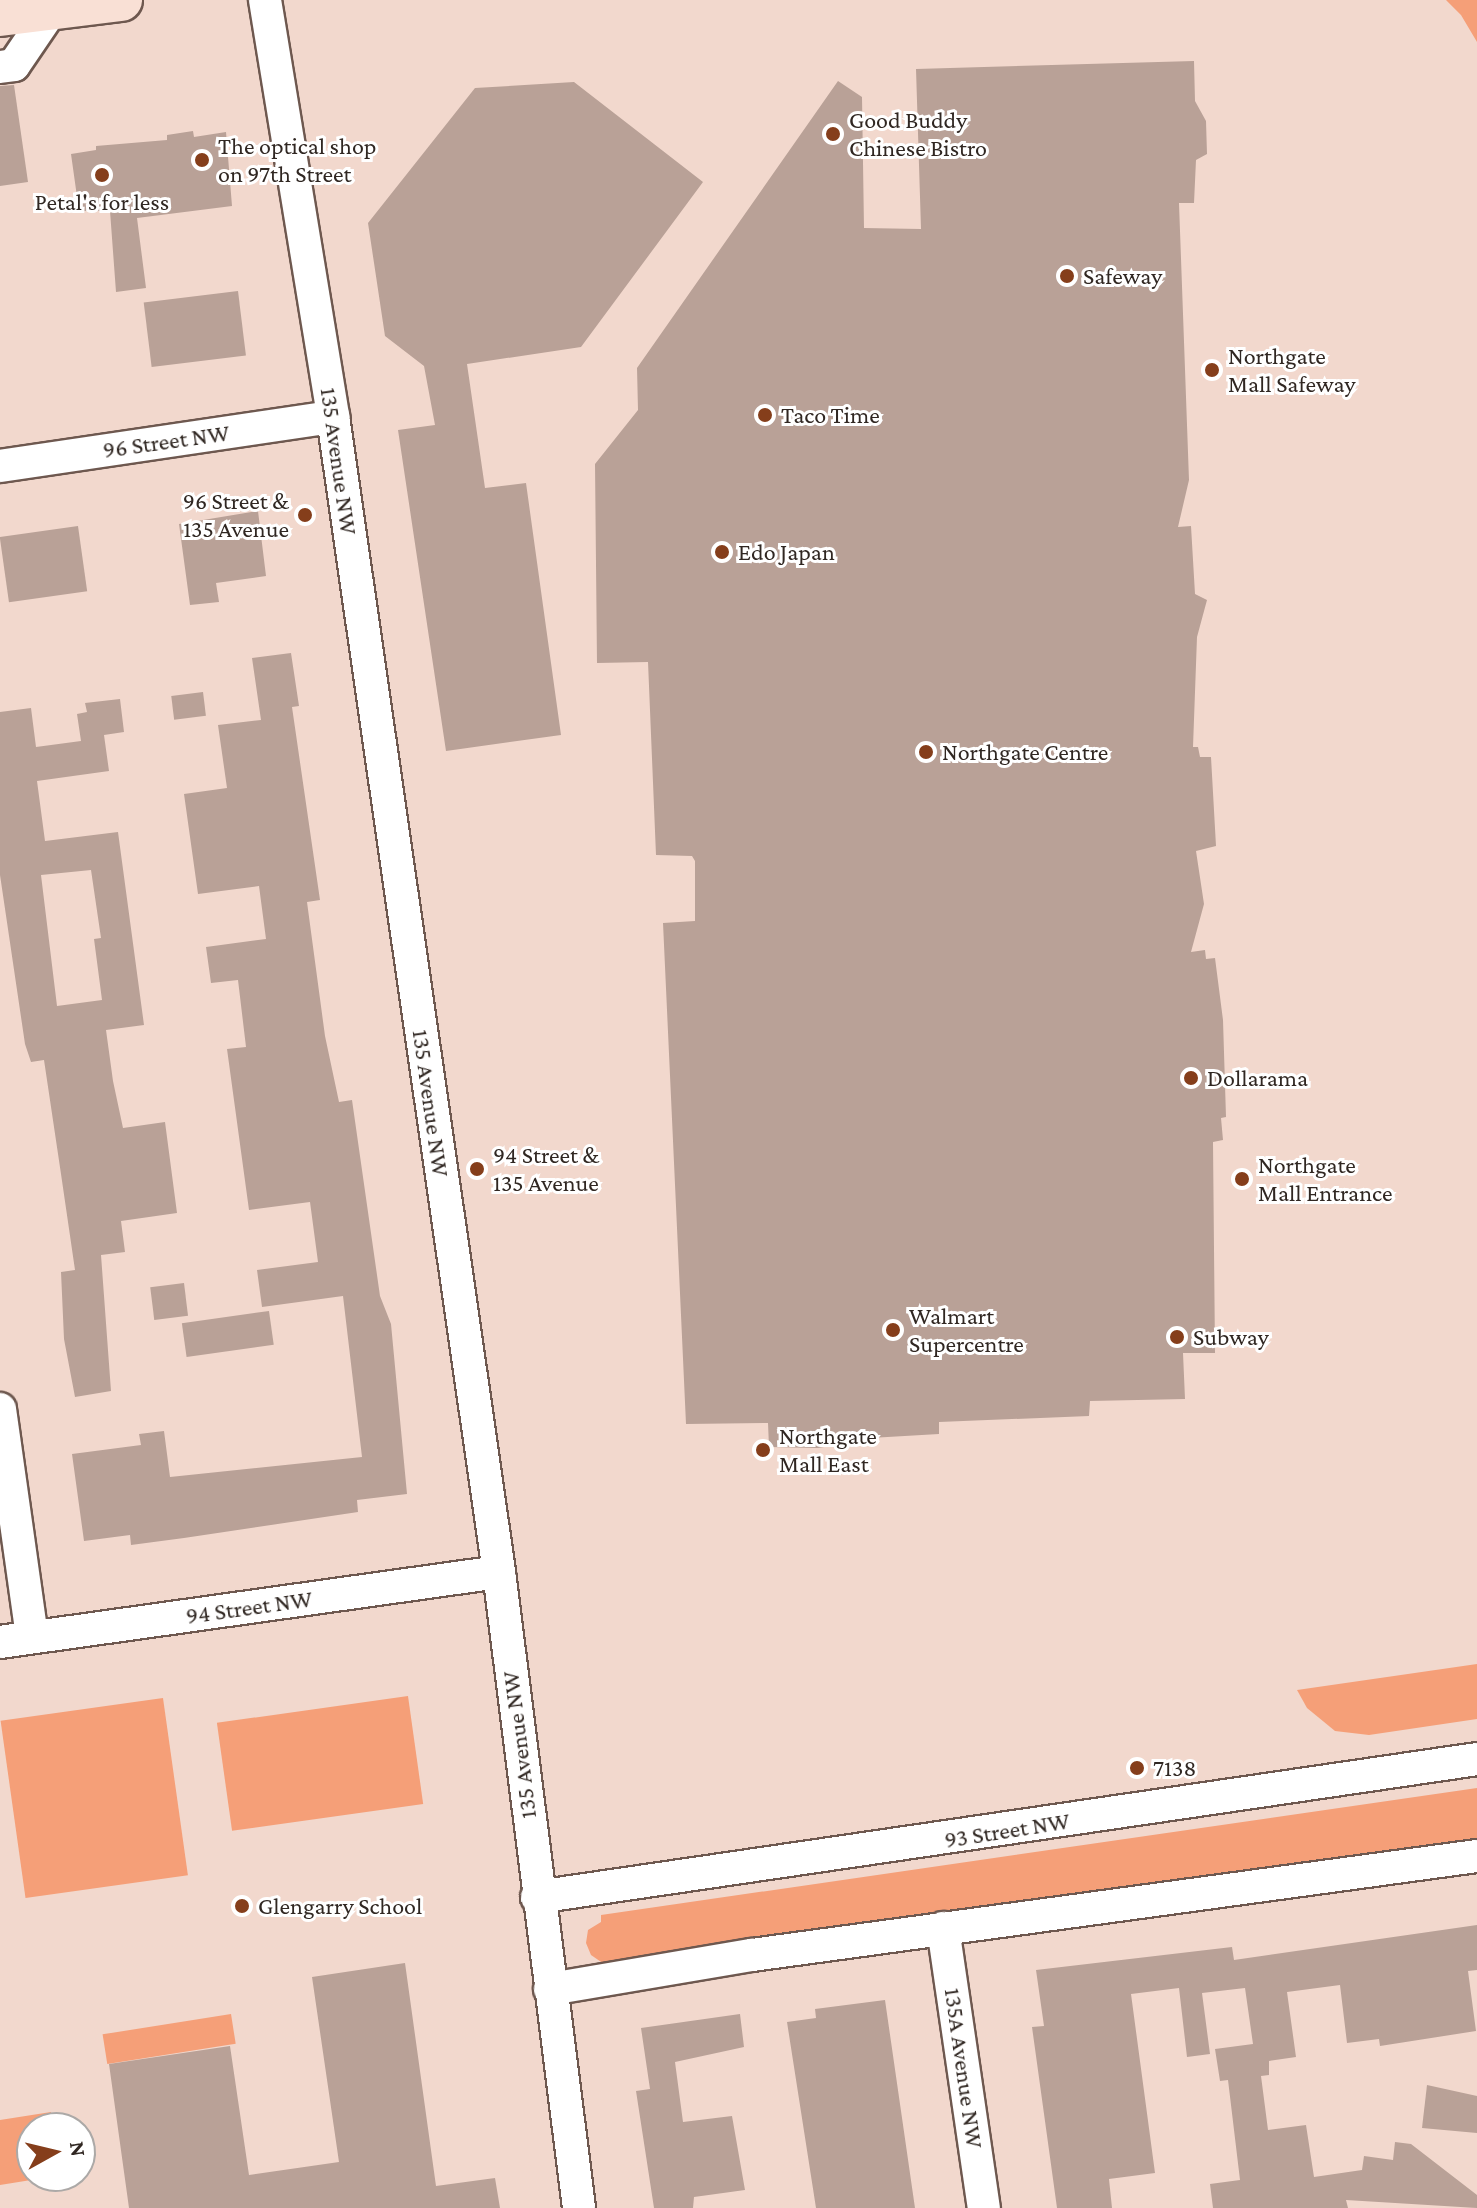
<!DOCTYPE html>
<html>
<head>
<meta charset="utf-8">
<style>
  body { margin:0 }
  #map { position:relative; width:1477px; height:2208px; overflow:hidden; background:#f2d8cd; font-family:"Crimson Pro",serif }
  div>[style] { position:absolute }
  .green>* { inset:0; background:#f59f78; transform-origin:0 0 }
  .building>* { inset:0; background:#b9a197; transform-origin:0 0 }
  .roads { filter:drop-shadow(2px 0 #6e584f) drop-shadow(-2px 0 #6e584f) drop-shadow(0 2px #6e584f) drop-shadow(0 -2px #6e584f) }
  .minor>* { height:32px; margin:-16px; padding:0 16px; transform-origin:16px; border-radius:16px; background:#fff }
  .major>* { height:42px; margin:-21px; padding:0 21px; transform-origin:21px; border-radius:21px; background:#f9e0d5 }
  .dots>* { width:22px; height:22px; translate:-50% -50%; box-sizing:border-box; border:4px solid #fff; border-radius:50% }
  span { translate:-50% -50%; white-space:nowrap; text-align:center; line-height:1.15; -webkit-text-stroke:6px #fff; paint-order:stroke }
  .poi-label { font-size:24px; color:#302722 }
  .left { translate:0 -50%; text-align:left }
  .right { translate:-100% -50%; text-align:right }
  .street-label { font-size:24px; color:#302722 }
  .north { position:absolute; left:16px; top:2112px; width:80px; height:80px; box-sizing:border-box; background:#fff; border:2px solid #aca9a7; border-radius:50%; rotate:82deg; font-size:22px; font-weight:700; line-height:32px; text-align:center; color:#302722 }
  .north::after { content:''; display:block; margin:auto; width:28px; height:36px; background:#853e1b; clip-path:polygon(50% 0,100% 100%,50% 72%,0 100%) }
</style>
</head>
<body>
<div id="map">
  <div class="green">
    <div style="clip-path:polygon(1446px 0,1477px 0,1477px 42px,1461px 15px)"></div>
    <div style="clip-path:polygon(1477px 1664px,1477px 1719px,1369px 1735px,1335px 1731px,1307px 1708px,1297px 1690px)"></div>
    <div style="left:408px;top:1696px;width:109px;height:193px;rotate:82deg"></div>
    <div style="left:163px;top:1698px;width:179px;height:164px;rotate:82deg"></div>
    <div style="clip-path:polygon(1477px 1788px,1477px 1840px,607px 1966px,591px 1955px,586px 1943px,588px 1930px,601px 1922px,601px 1915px)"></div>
    <div style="left:231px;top:2014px;width:30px;height:130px;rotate:81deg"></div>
    <div style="clip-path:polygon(51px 2112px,53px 2128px,32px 2128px,32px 2176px,56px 2176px,0 2185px,0 2120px)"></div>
  </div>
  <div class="building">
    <div style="clip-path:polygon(1194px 61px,1195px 101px,1206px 121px,1207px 154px,1196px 160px,1194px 203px,1179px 203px,1189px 480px,1178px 527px,1191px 526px,1195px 594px,1207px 600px,1197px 637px,1193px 747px,1198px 747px,1200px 757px,1211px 757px,1216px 846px,1196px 851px,1204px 904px,1191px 952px,1205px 950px,1206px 959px,1215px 958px,1223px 1020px,1226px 1117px,1221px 1118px,1223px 1140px,1213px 1142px,1215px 1353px,1183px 1353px,1185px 1399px,1090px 1401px,1089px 1416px,939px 1422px,939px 1434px,836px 1440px,836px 1445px,818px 1448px,769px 1447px,768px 1423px,686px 1424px,663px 923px,695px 921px,695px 861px,692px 856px,656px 855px,648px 662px,597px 663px,595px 464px,638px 410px,637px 368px,838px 81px,862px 97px,864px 228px,921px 229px,916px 69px)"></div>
    <div style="clip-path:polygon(574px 82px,703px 182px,581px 347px,467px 364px,485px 488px,526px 483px,561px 735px,446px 751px,398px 430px,435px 425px,424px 366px,385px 336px,368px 223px,475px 88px)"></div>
    <div style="clip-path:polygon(14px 85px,28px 182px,0 186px,0 86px)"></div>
    <div style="clip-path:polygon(193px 131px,194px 137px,226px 132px,232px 206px,137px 218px,146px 288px,116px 292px,110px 211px,79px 211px,71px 154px,96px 150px,96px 146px,167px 140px,167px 135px)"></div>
    <div style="left:238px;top:291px;width:65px;height:95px;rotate:83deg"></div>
    <div style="clip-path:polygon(258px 511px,266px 576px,216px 583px,219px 602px,190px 605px,179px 524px)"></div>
    <div style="left:78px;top:526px;width:66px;height:79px;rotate:82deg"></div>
    <div style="clip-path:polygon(291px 653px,299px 706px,292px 707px,320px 900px,307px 902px,325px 1036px,339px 1102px,352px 1100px,380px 1296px,391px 1324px,407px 1494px,357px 1500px,358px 1512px,184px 1538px,131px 1545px,130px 1535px,84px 1541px,72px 1454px,141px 1445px,139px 1434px,164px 1431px,170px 1477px,362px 1457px,343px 1296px,262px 1307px,257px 1270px,318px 1262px,310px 1202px,249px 1210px,227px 1049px,246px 1047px,238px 980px,211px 983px,206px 947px,266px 939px,259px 886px,198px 894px,184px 794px,227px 788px,218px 725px,261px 720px,252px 658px)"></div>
    <div style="left:203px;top:692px;width:24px;height:32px;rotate:83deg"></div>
    <div style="clip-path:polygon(evenodd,120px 699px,124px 732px,104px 735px,109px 771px,37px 781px,45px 841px,118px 832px,144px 1025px,106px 1030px,113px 1081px,123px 1128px,165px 1122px,177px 1213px,121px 1221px,125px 1252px,101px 1255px,111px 1391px,75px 1397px,64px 1339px,61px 1272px,75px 1270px,61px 1174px,44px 1060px,31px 1062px,25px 1044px,0 875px,0 712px,31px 708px,36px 747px,81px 741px,77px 714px,87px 712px,85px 703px,120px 699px,91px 870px,101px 938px,94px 939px,102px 1000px,57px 1006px,41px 875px,91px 870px)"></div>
    <div style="left:184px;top:1283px;width:33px;height:34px;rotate:83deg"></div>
    <div style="left:269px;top:1311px;width:34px;height:88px;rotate:82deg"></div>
    <div style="clip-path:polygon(1477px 1925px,1477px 1970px,1468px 1971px,1476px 2031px,1380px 2046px,1379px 2039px,1347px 2043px,1340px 1985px,1287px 1992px,1296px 2057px,1269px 2061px,1269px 2075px,1261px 2076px,1268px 2130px,1306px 2125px,1314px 2177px,1362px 2170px,1364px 2156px,1393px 2160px,1395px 2142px,1411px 2144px,1477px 2195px,1477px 2208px,1346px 2200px,1348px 2208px,1213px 2208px,1210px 2184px,1240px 2180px,1228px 2080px,1220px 2081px,1215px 2049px,1253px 2044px,1245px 1988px,1202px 1993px,1210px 2054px,1187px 2057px,1179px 1988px,1131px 1994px,1155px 2173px,1109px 2179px,1112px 2208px,1057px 2208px,1032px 2027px,1044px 2026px,1036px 1970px,1232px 1947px,1234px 1960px)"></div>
    <div style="clip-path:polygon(405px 1963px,436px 2186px,495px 2178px,500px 2208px,129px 2208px,109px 2064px,230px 2046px,249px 2175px,339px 2162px,312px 1977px)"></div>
    <div style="clip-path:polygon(885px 2000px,915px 2208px,816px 2208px,787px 2022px,816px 2018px,815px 2009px)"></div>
    <div style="clip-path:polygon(740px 2014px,744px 2047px,675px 2062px,683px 2122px,732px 2116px,745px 2190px,694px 2197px,693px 2208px,654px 2208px,636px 2091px,650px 2089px,641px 2028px)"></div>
    <div style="clip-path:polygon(1427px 2085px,1477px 2096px,1477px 2133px,1422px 2128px)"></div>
  </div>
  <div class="roads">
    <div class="minor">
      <div style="left:265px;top:0;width:423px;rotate:80.7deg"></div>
      <div style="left:333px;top:417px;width:1167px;rotate:81.82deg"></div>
      <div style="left:499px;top:1572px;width:641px;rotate:82.83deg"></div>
      <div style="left:0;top:67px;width:14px;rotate:-8deg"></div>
      <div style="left:14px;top:65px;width:68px;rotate:-55.8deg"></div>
      <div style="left:0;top:466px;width:337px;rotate:-8.4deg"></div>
      <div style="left:0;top:1409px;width:230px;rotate:82deg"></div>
      <div style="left:0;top:1642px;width:504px;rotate:-7.99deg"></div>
      <div style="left:537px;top:1897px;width:950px;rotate:-8.35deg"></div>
      <div style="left:943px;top:1928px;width:283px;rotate:81.7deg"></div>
      <div style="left:550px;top:1989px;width:205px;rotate:-9.6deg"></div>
      <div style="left:752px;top:1955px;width:732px;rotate:-7.78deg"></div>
    </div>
    <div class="major">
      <div style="left:0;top:15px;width:122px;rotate:-7.1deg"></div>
    </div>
  </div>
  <div class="dots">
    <div style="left:833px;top:134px;background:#853e1b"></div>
    <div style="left:202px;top:160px;background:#853e1b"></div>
    <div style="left:102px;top:175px;background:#853e1b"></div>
    <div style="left:1067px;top:276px;background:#853e1b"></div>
    <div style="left:1212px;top:370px;background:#853e1b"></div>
    <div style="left:765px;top:415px;background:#853e1b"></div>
    <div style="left:305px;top:515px;background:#853e1b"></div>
    <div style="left:722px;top:552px;background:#853e1b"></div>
    <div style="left:926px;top:752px;background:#853e1b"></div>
    <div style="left:1191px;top:1078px;background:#853e1b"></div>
    <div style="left:477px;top:1169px;background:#853e1b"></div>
    <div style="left:1242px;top:1179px;background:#853e1b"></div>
    <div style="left:893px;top:1330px;background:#853e1b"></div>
    <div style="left:1177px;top:1337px;background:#853e1b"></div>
    <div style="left:763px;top:1450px;background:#853e1b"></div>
    <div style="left:1137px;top:1768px;background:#853e1b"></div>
    <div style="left:242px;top:1906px;background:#853e1b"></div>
  </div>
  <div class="poi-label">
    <span class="left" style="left:849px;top:134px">Good Buddy<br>Chinese Bistro</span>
    <span class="left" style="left:218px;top:160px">The optical shop<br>on 97th Street</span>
    <span style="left:102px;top:202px">Petal's for less</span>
    <span class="left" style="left:1083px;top:276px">Safeway</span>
    <span class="left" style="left:1228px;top:370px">Northgate<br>Mall Safeway</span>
    <span class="left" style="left:781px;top:415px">Taco Time</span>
    <span class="right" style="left:289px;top:515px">96 Street &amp;<br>135 Avenue</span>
    <span class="left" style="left:738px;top:552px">Edo Japan</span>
    <span class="left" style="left:942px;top:752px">Northgate Centre</span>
    <span class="left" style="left:1207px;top:1078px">Dollarama</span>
    <span class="left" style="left:493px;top:1169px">94 Street &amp;<br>135 Avenue</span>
    <span class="left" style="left:1258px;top:1179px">Northgate<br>Mall Entrance</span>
    <span class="left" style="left:909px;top:1330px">Walmart<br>Supercentre</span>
    <span class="left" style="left:1193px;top:1337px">Subway</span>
    <span class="left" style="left:779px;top:1450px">Northgate<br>Mall East</span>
    <span class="left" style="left:1153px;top:1768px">7138</span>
    <span class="left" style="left:258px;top:1906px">Glengarry School</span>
  </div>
  <div class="street-label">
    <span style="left:166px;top:441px;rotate:-8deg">96 Street NW</span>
    <span style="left:339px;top:461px;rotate:82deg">135 Avenue NW</span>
    <span style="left:431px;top:1103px;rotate:82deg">135 Avenue NW</span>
    <span style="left:249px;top:1607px;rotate:-8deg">94 Street NW</span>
    <span style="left:519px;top:1745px;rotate:-97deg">135 Avenue NW</span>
    <span style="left:1007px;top:1830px;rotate:-9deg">93 Street NW</span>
    <span style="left:964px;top:2068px;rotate:82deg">135A Avenue NW</span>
  </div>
  <div class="north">N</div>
</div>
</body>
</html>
